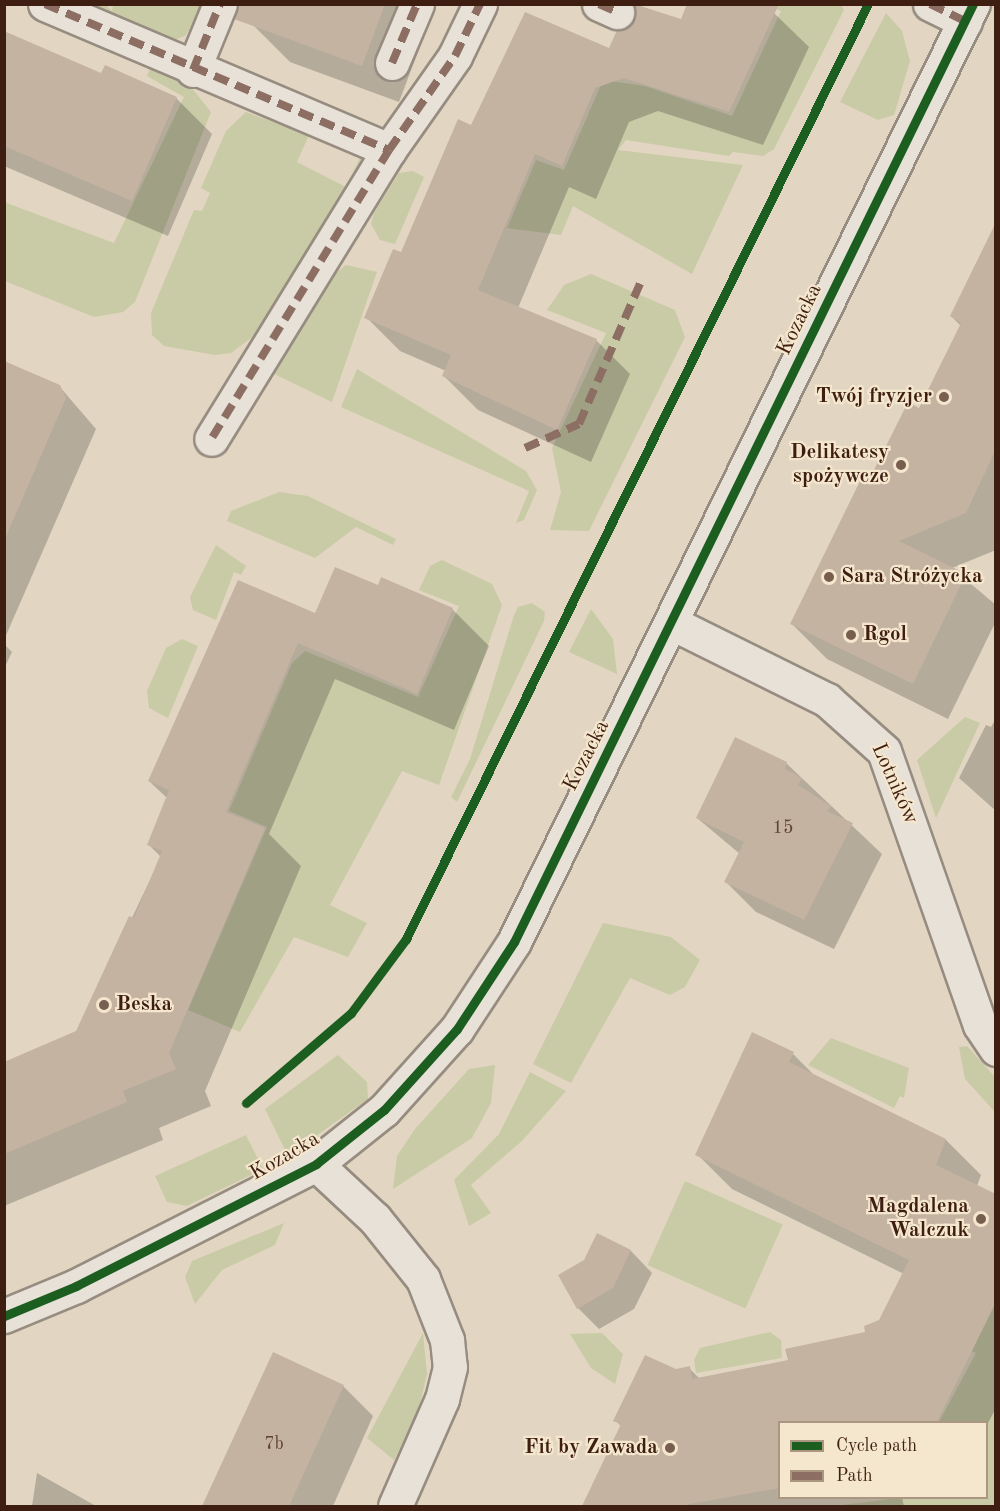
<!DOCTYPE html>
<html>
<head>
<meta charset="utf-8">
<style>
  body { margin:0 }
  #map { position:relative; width:1000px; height:1511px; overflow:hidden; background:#e2d6c2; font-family:"Old Standard TT",serif }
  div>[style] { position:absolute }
  .green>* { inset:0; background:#c9caa6; transform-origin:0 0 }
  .shadow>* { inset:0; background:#0003 }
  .building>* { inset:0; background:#c5b3a2 }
  .roads { filter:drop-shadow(2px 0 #978c80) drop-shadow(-2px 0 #978c80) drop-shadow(0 2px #978c80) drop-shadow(0 -2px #978c80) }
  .street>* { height:33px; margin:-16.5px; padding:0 16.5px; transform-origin:16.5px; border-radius:16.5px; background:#e7e1d7 }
  .quiet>* { height:8px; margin-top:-4px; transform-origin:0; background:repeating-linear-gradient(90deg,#8d6e63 0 15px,transparent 0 23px) }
  .cycleway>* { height:9px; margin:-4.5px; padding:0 4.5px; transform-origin:4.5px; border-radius:4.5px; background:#1b5e20 }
  .dots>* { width:16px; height:16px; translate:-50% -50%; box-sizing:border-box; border:3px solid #f5e6ce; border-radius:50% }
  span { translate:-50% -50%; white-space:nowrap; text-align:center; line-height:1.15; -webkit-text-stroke:4.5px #f5e6ce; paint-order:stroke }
  .number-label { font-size:18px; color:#5f4335 }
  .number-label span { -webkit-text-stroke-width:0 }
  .street-label { font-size:21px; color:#3d1e11 }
  .poi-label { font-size:21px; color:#3d1e11; font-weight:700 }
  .right { translate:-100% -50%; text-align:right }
  .left { translate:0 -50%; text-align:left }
  .frame { position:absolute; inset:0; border:6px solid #3d1e11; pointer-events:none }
  .legend { position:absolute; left:778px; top:1421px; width:210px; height:78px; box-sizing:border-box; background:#f5e6ce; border:2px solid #ab9682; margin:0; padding:8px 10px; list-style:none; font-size:18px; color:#3d1e11 }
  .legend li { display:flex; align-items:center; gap:12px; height:30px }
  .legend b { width:30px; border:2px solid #ab9682 }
</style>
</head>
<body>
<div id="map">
  <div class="green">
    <div style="clip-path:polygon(67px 5px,106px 5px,112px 11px,113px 5px,207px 5px,185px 36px,171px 41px)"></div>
    <div style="clip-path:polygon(767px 5px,841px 5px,844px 10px,774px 149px,763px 156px,733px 152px,729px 156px,626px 140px,618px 150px,743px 165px,692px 274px,573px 206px,561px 235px,507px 228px,536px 160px,564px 170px,603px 80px,645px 86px,732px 116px,781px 11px)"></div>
    <div style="clip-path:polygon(886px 13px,902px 31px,910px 61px,894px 115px,878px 120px,840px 102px)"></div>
    <div style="clip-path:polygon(150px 69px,191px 87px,211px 112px,135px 302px,123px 312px,94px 317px,5px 281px,4px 202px,114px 243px,184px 97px,147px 76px)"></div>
    <div style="clip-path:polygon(246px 112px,309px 135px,297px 162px,346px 187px,361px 156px,363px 168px,251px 338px,231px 353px,215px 355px,164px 346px,152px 335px,151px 313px,194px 210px,202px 211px,210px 193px,201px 188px,226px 131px)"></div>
    <div style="clip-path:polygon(413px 171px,424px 177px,395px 244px,380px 240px,371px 224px,374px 213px,399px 173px)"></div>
    <div style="clip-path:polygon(346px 265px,377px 272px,332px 402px,272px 373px,325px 282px)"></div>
    <div style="clip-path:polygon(591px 274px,675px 310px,685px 337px,589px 531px,550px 530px,561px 492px,552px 448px,606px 333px,547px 310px,564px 285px)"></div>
    <div style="clip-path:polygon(357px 369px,526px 471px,537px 490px,524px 520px,516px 523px,529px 491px,341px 407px)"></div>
    <div style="clip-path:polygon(279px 492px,308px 496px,396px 539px,393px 545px,356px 527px,315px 558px,227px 521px,231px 511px)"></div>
    <div style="clip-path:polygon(216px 545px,246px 566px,241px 575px,234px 572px,216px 620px,193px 610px,190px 597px)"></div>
    <div style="clip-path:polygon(442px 560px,492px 584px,502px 605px,439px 785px,402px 771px,330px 905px,367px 923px,348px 957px,294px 937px,240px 1032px,188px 1010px,267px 827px,229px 811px,292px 663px,305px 651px,418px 697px,459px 606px,419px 590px,430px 566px)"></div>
    <div style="clip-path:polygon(532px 603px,545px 612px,544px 621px,457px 802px,451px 797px,470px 759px,514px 615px,518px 607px)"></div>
    <div style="clip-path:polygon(591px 609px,613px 639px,617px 674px,569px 652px)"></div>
    <div style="clip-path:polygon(182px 639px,198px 646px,168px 718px,149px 708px,147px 691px,166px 648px)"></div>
    <div style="clip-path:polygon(965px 717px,980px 723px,936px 818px,917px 760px)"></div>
    <div style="clip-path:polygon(603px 923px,671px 937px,700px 960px,685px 987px,670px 995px,630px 978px,571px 1083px,533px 1064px)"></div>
    <div style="clip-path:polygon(831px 1038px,909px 1068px,904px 1098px,900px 1096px,894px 1108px,808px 1065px)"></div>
    <div style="clip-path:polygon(967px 1046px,995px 1077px,995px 1112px,965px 1079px,959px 1047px)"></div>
    <div style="clip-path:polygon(338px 1055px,367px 1082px,368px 1099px,288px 1156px,265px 1109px)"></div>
    <div style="clip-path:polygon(495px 1065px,491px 1103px,472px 1138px,393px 1189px,397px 1156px,415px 1129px,469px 1069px)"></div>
    <div style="clip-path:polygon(530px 1072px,566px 1091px,522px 1141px,471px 1185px,491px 1213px,469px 1226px,454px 1180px,499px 1134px)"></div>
    <div style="clip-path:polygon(246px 1135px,263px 1169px,187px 1206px,167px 1202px,155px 1176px)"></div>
    <div style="left:685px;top:1181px;width:107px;height:92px;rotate:24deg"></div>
    <div style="clip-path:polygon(284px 1223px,275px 1245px,222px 1270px,195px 1304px,185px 1277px,192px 1261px)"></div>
    <div style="clip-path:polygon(995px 1296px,995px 1506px,834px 1506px,899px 1498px,986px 1498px,986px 1422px,939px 1422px,976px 1353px,969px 1350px)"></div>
    <div style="clip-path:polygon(770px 1332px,781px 1340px,782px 1358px,696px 1373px,694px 1360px,700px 1348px)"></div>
    <div style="clip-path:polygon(423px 1333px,427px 1374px,417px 1417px,394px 1460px,367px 1438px)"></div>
    <div style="clip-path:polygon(602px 1333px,623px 1354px,615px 1384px,591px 1368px,570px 1334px)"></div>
  </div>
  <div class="shadow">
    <div style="clip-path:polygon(261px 4px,436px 4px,399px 102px,290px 62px,253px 25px)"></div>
    <div style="clip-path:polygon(634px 4px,681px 21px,754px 4px,775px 14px,809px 47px,763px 145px,658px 111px,629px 122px,596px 199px,569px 187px,518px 308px,596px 340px,630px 374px,591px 462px,478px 410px,444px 376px,446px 371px,400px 351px,366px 317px,472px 127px,610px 50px,636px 20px)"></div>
    <div style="clip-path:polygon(4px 33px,102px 75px,176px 98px,212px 134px,168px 236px,4px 166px)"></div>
    <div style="clip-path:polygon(996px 249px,996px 550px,952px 568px,996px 605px,996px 621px,948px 719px,827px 659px,792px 624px,868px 484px,919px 410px,961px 326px,951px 316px)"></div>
    <div style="clip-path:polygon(4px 361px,59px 386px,96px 429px,4px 640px)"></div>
    <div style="clip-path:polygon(379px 587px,452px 609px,489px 646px,454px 730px,335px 679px,269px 834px,301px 866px,205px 1091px,211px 1106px,159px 1128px,163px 1140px,4px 1206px,4px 1063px,77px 1033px,161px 857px,148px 844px,167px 798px,149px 781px,315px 615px)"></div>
    <div style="clip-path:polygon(4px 644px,12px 652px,4px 669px)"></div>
    <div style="clip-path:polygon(996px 718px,996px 811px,959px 778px,986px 725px,991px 727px)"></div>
    <div style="clip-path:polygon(786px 763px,882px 854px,834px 949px,756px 912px,726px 882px,740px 854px,697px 818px)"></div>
    <div style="clip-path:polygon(793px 1054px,816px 1077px,946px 1140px,981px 1175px,977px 1186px,996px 1195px,996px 1408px,986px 1427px,986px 1422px,780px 1422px,780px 1498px,902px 1498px,904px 1506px,583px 1506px,621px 1426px,615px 1420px,676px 1371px,689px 1368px,700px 1379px,789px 1362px,867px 1333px,881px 1321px,904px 1274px,732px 1189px,697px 1154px)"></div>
    <div style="clip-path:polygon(597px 1235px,631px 1251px,652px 1273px,634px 1309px,599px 1329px,578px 1308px,585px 1261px)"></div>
    <div style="clip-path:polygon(273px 1354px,343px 1386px,373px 1416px,333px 1506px,204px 1506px)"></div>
    <div style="clip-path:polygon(37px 1473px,96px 1506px,32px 1506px)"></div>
  </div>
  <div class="building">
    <div style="clip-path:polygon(238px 4px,385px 4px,362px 66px,234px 19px)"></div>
    <div style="clip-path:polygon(634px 4px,681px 19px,687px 4px,779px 4px,729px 112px,624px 78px,595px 88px,562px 166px,535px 154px,478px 290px,597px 339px,557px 430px,442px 376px,451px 355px,364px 318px,393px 249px,401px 252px,458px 119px,471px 125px,525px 12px,609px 48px,617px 30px,634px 20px)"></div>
    <div style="clip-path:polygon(4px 31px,101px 73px,105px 65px,177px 97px,132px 201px,4px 146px)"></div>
    <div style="clip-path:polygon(996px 222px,996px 449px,966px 513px,899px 541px,966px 574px,913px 684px,790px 624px,861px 479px,868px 482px,908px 402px,919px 408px,961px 323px,950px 316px)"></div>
    <div style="clip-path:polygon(4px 361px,60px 385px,66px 398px,4px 541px)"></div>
    <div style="clip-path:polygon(335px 567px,378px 585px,381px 577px,453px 608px,417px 694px,298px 643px,226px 812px,265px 828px,169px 1053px,176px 1069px,123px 1091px,127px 1102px,4px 1154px,4px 1062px,76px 1031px,129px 916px,134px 918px,162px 851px,147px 845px,169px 790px,148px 781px,238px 580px,315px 613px)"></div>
    <div style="clip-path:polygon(735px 737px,787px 762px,785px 769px,802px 778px,798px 785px,831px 806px,827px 811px,853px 823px,804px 920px,724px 882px,744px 842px,696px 818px)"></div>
    <div style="clip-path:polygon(752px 1032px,794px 1052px,789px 1062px,946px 1139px,936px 1165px,996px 1194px,996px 1302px,937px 1422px,780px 1422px,780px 1488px,679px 1506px,582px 1506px,621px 1424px,613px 1421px,645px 1355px,676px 1369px,690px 1366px,692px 1379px,788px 1360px,785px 1349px,865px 1332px,864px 1326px,879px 1320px,909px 1260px,695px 1155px)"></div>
    <div style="clip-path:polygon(597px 1233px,631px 1250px,613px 1288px,577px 1309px,558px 1275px,584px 1260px)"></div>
    <div style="clip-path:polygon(273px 1352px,344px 1385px,289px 1506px,202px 1506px)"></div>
  </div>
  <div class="roads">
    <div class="street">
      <div style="left:45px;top:4px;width:374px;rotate:23deg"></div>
      <div style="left:389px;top:150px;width:339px;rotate:121.6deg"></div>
      <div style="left:599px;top:4px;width:20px;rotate:24deg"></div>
      <div style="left:930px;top:4px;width:39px;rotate:26deg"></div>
      <div style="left:392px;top:63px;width:64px;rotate:-67deg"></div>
      <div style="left:193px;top:70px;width:71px;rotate:-67.8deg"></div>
      <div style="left:389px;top:150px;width:115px;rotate:-54.9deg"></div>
      <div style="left:455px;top:56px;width:58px;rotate:-64.3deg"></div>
      <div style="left:672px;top:623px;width:173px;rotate:26.4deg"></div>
      <div style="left:827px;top:700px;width:76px;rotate:41.8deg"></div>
      <div style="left:884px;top:751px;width:290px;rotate:70.7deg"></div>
      <div style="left:980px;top:1025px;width:29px;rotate:56deg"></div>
      <div style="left:316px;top:1164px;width:81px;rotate:43deg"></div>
      <div style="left:375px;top:1219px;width:77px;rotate:51.3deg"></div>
      <div style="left:423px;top:1279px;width:66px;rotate:68.5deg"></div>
      <div style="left:447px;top:1340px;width:27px;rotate:84deg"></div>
      <div style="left:450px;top:1367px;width:33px;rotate:104deg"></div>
      <div style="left:442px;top:1399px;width:117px;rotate:113.7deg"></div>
      <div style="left:4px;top:1316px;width:78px;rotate:-22.6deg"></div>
      <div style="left:76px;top:1286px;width:269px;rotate:-26.9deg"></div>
      <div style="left:316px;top:1164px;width:87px;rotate:-38.5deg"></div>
      <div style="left:384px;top:1110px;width:109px;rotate:-48deg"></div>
      <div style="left:457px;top:1029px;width:104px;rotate:-56.8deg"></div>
      <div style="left:514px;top:942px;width:1044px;rotate:-63.93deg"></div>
    </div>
  </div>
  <div class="quiet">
    <div style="left:45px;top:4px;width:374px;rotate:23deg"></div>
    <div style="left:389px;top:150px;width:339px;rotate:121.6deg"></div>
    <div style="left:599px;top:4px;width:20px;rotate:24deg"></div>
    <div style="left:930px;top:4px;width:39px;rotate:26deg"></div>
    <div style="left:392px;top:63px;width:64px;rotate:-67deg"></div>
    <div style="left:193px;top:70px;width:71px;rotate:-67.8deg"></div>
    <div style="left:389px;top:150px;width:115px;rotate:-54.9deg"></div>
    <div style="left:455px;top:56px;width:58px;rotate:-64.3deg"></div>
    <div style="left:525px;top:448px;width:59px;rotate:-24deg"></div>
    <div style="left:579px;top:424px;width:153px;rotate:-66.5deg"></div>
  </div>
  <div class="cycleway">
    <div style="left:246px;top:1103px;width:138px;rotate:-40.6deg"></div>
    <div style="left:351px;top:1013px;width:92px;rotate:-53.4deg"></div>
    <div style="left:406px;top:939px;width:1043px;rotate:-63.71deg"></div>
    <div style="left:4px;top:1316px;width:78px;rotate:-22.6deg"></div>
    <div style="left:76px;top:1286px;width:269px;rotate:-26.9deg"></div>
    <div style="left:316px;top:1164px;width:87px;rotate:-38.5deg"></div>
    <div style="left:384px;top:1110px;width:109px;rotate:-48deg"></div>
    <div style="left:457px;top:1029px;width:104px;rotate:-56.8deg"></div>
    <div style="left:514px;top:942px;width:1044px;rotate:-63.93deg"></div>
  </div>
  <div class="dots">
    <div style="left:944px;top:397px;background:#775e4f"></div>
    <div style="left:901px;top:465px;background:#775e4f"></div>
    <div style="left:829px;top:577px;background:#775e4f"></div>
    <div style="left:851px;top:635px;background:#775e4f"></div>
    <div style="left:104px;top:1005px;background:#775e4f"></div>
    <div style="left:981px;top:1219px;background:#775e4f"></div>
    <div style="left:670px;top:1448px;background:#775e4f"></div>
  </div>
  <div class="number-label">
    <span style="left:783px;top:828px">15</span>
    <span style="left:274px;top:1444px">7b</span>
  </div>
  <div class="street-label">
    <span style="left:800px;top:320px;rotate:-64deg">Kozacka</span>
    <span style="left:587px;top:756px;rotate:-63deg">Kozacka</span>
    <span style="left:894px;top:784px;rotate:66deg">Lotników</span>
    <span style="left:285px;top:1157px;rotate:-30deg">Kozacka</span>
  </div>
  <div class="poi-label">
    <span class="right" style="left:932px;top:397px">Twój fryzjer</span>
    <span class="right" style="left:889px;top:465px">Delikatesy<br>spożywcze</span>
    <span class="left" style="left:841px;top:577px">Sara Stróżycka</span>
    <span class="left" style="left:863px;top:635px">Rgol</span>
    <span class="left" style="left:116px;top:1005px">Beska</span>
    <span class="right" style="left:969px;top:1219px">Magdalena<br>Walczuk</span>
    <span class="right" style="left:658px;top:1448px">Fit by Zawada</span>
  </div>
  <div class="frame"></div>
  <ul class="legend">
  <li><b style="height:8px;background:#1b5e20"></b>Cycle path</li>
  <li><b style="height:8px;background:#8d6e63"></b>Path</li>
  </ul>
</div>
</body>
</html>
